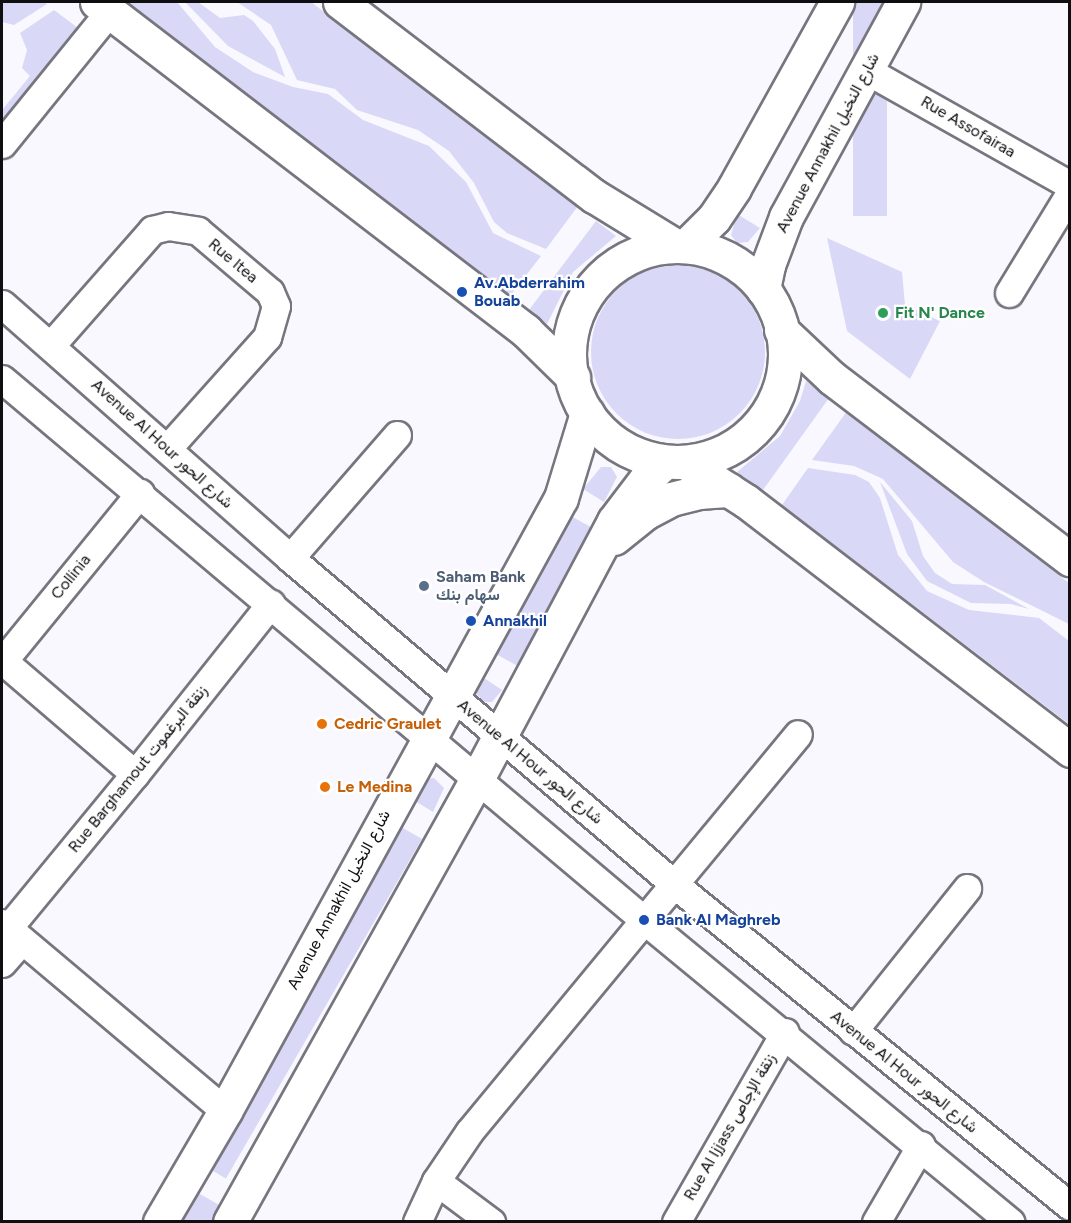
<!DOCTYPE html>
<html>
<head>
<meta charset="utf-8">
<style>
  body { margin:0 }
  #map { position:relative; width:1071px; height:1223px; overflow:hidden; background:#f8f8fe; font-family:Figtree,Vazirmatn,sans-serif }
  div>[style] { position:absolute }
  .green>* { inset:0; background:#d9d8f7; transform-origin:0 0 }
  .round { border-radius:50% }
  .roads { filter:drop-shadow(2px 0 #77767f) drop-shadow(-2px 0 #77767f) drop-shadow(0 2px #77767f) drop-shadow(0 -2px #77767f) }
  .minor>* { height:27px; margin:-13.5px; padding:0 13.5px; transform-origin:13.5px; border-radius:13.5px; background:#fff }
  .major>* { height:33px; margin:-16.5px; padding:0 16.5px; transform-origin:16.5px; border-radius:16.5px; background:#fff }
  .major>.ring { margin:-16.5px; padding:0; box-sizing:content-box; background:none; border:33px solid #fff; border-radius:50% }
  .dots>* { width:16px; height:16px; translate:-50% -50%; box-sizing:border-box; border:3px solid #fff; border-radius:50% }
  span { translate:-50% -50%; white-space:nowrap; text-align:center; line-height:1.15; -webkit-text-stroke:4.5px #fff; paint-order:stroke }
  .street-label { font-size:16px; color:#0f0f12 }
  .transit-label { font-size:16px; color:#164399; font-weight:700 }
  .left { translate:0 -50%; text-align:left }
  .leisure-label { font-size:16px; color:#27864d; font-weight:700 }
  .service-label { font-size:16px; color:#4e5e75; font-weight:700 }
  .food-label { font-size:16px; color:#c56008; font-weight:700 }
  .frame { position:absolute; inset:0; border:3px solid #0f0f12; pointer-events:none }
</style>
</head>
<body>
<div id="map">
  <div class="green">
    <div style="clip-path:polygon(2px 2px,44px 2px,47px 4px,14px 25px,2px 22px)"></div>
    <div style="clip-path:polygon(126px 2px,177px 2px,215px 47px,253px 72px,293px 87px,328px 94px,363px 120px,429px 146px,466px 182px,493px 233px,541px 256px,510px 296px)"></div>
    <div style="clip-path:polygon(185px 2px,198px 2px,220px 18px,244px 15px,253px 21px,275px 49px,285px 77px,228px 46px)"></div>
    <div style="clip-path:polygon(237px 2px,311px 2px,578px 206px,546px 249px,507px 233px,494px 222px,474px 183px,449px 151px,418px 130px,357px 110px,335px 89px,297px 80px,271px 25px)"></div>
    <div style="left:853px;top:2px;width:34px;height:214px"></div>
    <div style="clip-path:polygon(54px 10px,78px 28px,2px 121px,2px 110px,30px 76px,22px 68px,27px 50px,20px 33px)"></div>
    <div style="clip-path:polygon(737px 214px,760px 228px,748px 242px,737px 243px,731px 235px)"></div>
    <div style="clip-path:polygon(596px 221px,616px 236px,573px 272px,547px 324px,529px 310px)"></div>
    <div style="clip-path:polygon(827px 238px,902px 272px,905px 305px,940px 321px,910px 379px,847px 331px)"></div>
    <div class="round" style="left:591px;top:265px;width:174px;height:174px"></div>
    <div style="clip-path:polygon(806px 381px,829px 398px,763px 490px,737px 472px,780px 436px,800px 401px)"></div>
    <div style="clip-path:polygon(847px 411px,1069px 583px,1069px 624px,984px 582px,953px 562px,883px 479px,854px 466px,812px 460px)"></div>
    <div style="clip-path:polygon(601px 467px,611px 467px,617px 477px,604px 502px,583px 489px)"></div>
    <div style="clip-path:polygon(808px 468px,855px 475px,869px 482px,880px 498px,898px 555px,927px 591px,969px 610px,1039px 618px,1069px 641px,1069px 724px,782px 505px)"></div>
    <div style="clip-path:polygon(880px 482px,912px 521px,923px 556px,935px 573px,952px 584px,985px 585px,1029px 609px,1011px 604px,971px 603px,927px 581px,907px 554px)"></div>
    <div style="left:569px;top:515px;width:29px;height:157px;rotate:29deg"></div>
    <div style="clip-path:polygon(481px 676px,502px 690px,492px 702px,485px 702px,478px 696px,475px 688px)"></div>
    <div style="clip-path:polygon(434px 778px,444px 788px,433px 812px,412px 799px,423px 780px)"></div>
    <div style="left:396px;top:824px;width:30px;height:392px;rotate:30deg"></div>
    <div style="clip-path:polygon(193px 1190px,221px 1206px,212px 1221px,176px 1222px)"></div>
  </div>
  <div class="roads">
    <div class="minor">
      <div style="left:866px;top:70px;width:234px;rotate:29.4deg"></div>
      <div style="left:2px;top:144px;width:170px;rotate:-51deg"></div>
      <div style="left:1009px;top:293px;width:117px;rotate:-58.6deg"></div>
      <div style="left:2px;top:304px;width:384px;rotate:41.4deg"></div>
      <div style="left:290px;top:558px;width:504px;rotate:40.33deg"></div>
      <div style="left:674px;top:884px;width:510px;rotate:39.12deg"></div>
      <div style="left:52px;top:344px;width:152px;rotate:-48.7deg"></div>
      <div style="left:152px;top:230px;width:16px;rotate:-14deg"></div>
      <div style="left:168px;top:226px;width:30px;rotate:9deg"></div>
      <div style="left:198px;top:231px;width:94px;rotate:40.3deg"></div>
      <div style="left:270px;top:292px;width:15px;rotate:67deg"></div>
      <div style="left:276px;top:306px;width:32px;rotate:106deg"></div>
      <div style="left:267px;top:337px;width:150px;rotate:131.8deg"></div>
      <div style="left:2px;top:379px;width:840px;rotate:40.12deg"></div>
      <div style="left:644px;top:920px;width:475px;rotate:39.5deg"></div>
      <div style="left:290px;top:558px;width:163px;rotate:-49deg"></div>
      <div style="left:2px;top:660px;width:175px;rotate:40.6deg"></div>
      <div style="left:3px;top:661px;width:217px;rotate:-50.8deg"></div>
      <div style="left:2px;top:923px;width:292px;rotate:40.1deg"></div>
      <div style="left:2px;top:931px;width:7px;rotate:-27deg"></div>
      <div style="left:8px;top:928px;width:200px;rotate:-50.5deg"></div>
      <div style="left:135px;top:774px;width:218px;rotate:-51.5deg"></div>
      <div style="left:2px;top:963px;width:30px;rotate:-49deg"></div>
      <div style="left:853px;top:1031px;width:183px;rotate:-51.4deg"></div>
      <div style="left:436px;top:1181px;width:69px;rotate:36.7deg"></div>
      <div style="left:417px;top:1222px;width:45px;rotate:-65.1deg"></div>
      <div style="left:436px;top:1181px;width:59px;rotate:-56deg"></div>
      <div style="left:469px;top:1132px;width:516px;rotate:-50.42deg"></div>
      <div style="left:676px;top:1222px;width:219px;rotate:-60.2deg"></div>
      <div style="left:876px;top:1222px;width:89px;rotate:-59.7deg"></div>
    </div>
    <div class="major">
      <div style="left:97px;top:2px;width:541px;rotate:37.48deg"></div>
      <div style="left:526px;top:331px;width:66px;rotate:44.4deg"></div>
      <div style="left:340px;top:2px;width:320px;rotate:37.4deg"></div>
      <div style="left:594px;top:196px;width:94px;rotate:31.5deg"></div>
      <div style="left:687px;top:245px;width:38px;rotate:-45deg"></div>
      <div style="left:714px;top:218px;width:36px;rotate:-56deg"></div>
      <div style="left:734px;top:188px;width:213px;rotate:-61deg"></div>
      <div class="ring" style="left:569px;top:246px;width:183px;height:183px"></div>
      <div style="left:763px;top:289px;width:25px;rotate:-78deg"></div>
      <div style="left:768px;top:265px;width:51px;rotate:-69.4deg"></div>
      <div style="left:786px;top:217px;width:245px;rotate:-61.4deg"></div>
      <div style="left:781px;top:330px;width:70px;rotate:43.3deg"></div>
      <div style="left:832px;top:378px;width:299px;rotate:37.3deg"></div>
      <div style="left:685px;top:462px;width:72px;rotate:32.6deg"></div>
      <div style="left:746px;top:501px;width:409px;rotate:37.5deg"></div>
      <div style="left:614px;top:538px;width:40px;rotate:-39deg"></div>
      <div style="left:645px;top:513px;width:30px;rotate:-28deg"></div>
      <div style="left:671px;top:499px;width:30px;rotate:-14deg"></div>
      <div style="left:700px;top:492px;width:29px;rotate:-4deg"></div>
      <div style="left:160px;top:1222px;width:129px;rotate:-59.6deg"></div>
      <div style="left:225px;top:1111px;width:699px;rotate:-61.27deg"></div>
      <div style="left:561px;top:498px;width:89px;rotate:-73deg"></div>
      <div style="left:230px;top:1222px;width:507px;rotate:-60.86deg"></div>
      <div style="left:477px;top:779px;width:292px;rotate:-62deg"></div>
      <div style="left:614px;top:521px;width:53px;rotate:-52.7deg"></div>
      <div style="left:646px;top:479px;width:25px;rotate:-42deg"></div>
    </div>
  </div>
  <div class="dots">
    <div style="left:462px;top:292px;background:#1a4fb4"></div>
    <div style="left:883px;top:313px;background:#2e9e5b"></div>
    <div style="left:424px;top:586px;background:#5c6f8a"></div>
    <div style="left:471px;top:621px;background:#1a4fb4"></div>
    <div style="left:322px;top:724px;background:#e8710a"></div>
    <div style="left:325px;top:787px;background:#e8710a"></div>
    <div style="left:644px;top:920px;background:#1a4fb4"></div>
  </div>
  <div class="street-label">
    <span style="left:968px;top:127px;rotate:30deg">Rue Assofairaa</span>
    <span style="left:828px;top:143px;rotate:-62deg">Avenue Annakhil شارع النخيل</span>
    <span style="left:233px;top:261px;rotate:40deg">Rue Itea</span>
    <span style="left:162px;top:444px;rotate:42deg">Avenue Al Hour شارع الحور</span>
    <span style="left:71px;top:577px;rotate:-51deg">Collinia</span>
    <span style="left:530px;top:762px;rotate:40deg">Avenue Al Hour شارع الحور</span>
    <span style="left:138px;top:769px;rotate:-51deg">Rue Barghamout زنقة البرغموت</span>
    <span style="left:339px;top:900px;rotate:-62deg">Avenue Annakhil شارع النخيل</span>
    <span style="left:904px;top:1072px;rotate:39deg">Avenue Al Hour شارع الحور</span>
    <span style="left:730px;top:1127px;rotate:-60deg">Rue Al Ijjass زنقة الإجاص</span>
  </div>
  <div class="transit-label">
    <span class="left" style="left:474px;top:292px">Av.Abderrahim<br>Bouab</span>
    <span class="left" style="left:483px;top:621px">Annakhil</span>
    <span class="left" style="left:656px;top:920px">Bank Al Maghreb</span>
  </div>
  <div class="leisure-label">
    <span class="left" style="left:895px;top:313px">Fit N' Dance</span>
  </div>
  <div class="service-label">
    <span class="left" style="left:436px;top:586px">Saham Bank<br>سهام بنك</span>
  </div>
  <div class="food-label">
    <span class="left" style="left:334px;top:724px">Cedric Graulet</span>
    <span class="left" style="left:337px;top:787px">Le Medina</span>
  </div>
  <div class="frame"></div>
</div>
</body>
</html>
